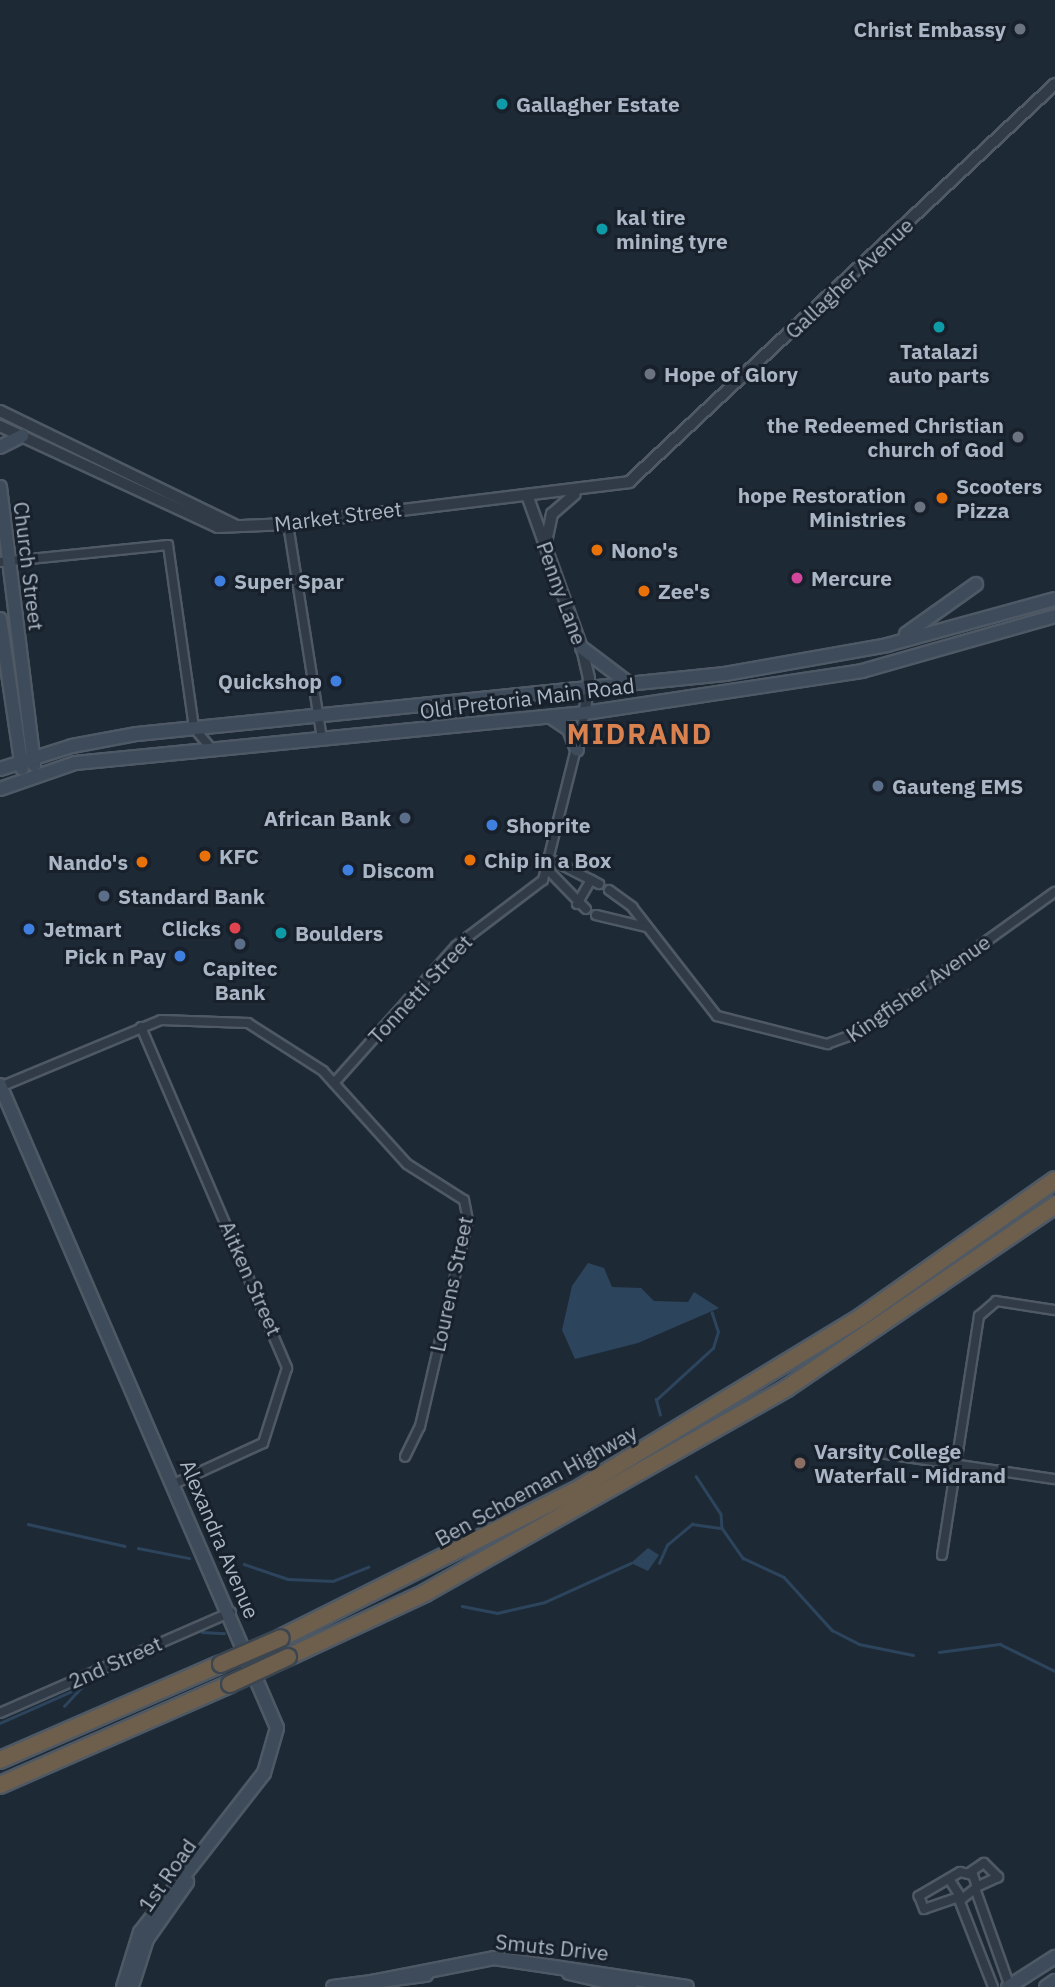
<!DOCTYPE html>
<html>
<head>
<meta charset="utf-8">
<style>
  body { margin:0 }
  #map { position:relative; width:1055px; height:1987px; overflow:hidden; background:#1d2a36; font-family:"IBM Plex Sans",sans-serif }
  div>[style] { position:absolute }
  .water>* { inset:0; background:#2d445d }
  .stream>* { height:2.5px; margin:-1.25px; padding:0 1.25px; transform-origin:1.25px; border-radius:1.25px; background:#2d445d }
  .roads { filter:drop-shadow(2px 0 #4e5965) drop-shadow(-2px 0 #4e5965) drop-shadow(0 2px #4e5965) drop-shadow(0 -2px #4e5965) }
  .minor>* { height:8px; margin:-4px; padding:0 4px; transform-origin:4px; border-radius:4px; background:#313b47 }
  .tertiary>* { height:10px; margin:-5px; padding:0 5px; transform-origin:5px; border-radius:5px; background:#313b47 }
  .secondary>* { height:12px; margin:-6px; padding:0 6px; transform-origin:6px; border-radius:6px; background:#3e4b5a }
  .motorway>* { height:16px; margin:-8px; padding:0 8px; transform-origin:8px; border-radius:8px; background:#6e5f4d }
  .bridges { filter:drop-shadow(2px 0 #3b4651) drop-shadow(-2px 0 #3b4651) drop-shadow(0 2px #3b4651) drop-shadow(0 -2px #3b4651) }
  .motorway-bridge>* { height:16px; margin:-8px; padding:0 8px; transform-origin:8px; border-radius:8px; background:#6e5f4d }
  .dots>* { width:19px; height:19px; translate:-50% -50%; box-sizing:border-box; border:4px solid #17202b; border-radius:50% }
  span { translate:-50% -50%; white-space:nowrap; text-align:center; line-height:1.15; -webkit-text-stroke:6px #17202b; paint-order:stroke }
  .poi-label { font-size:21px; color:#aab6c5; font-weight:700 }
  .right { translate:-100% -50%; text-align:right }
  .left { translate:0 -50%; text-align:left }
  .street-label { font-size:21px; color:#aab6c5 }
  .district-label { font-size:28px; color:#da824f; font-weight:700; letter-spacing:2px }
</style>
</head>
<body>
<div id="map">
  <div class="water">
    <div style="clip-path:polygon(588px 1263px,604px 1268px,612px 1287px,641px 1288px,654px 1301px,688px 1302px,694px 1292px,719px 1308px,638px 1343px,575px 1359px,562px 1330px,572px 1286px)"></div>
    <div style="clip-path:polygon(648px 1548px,659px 1555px,648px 1571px,631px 1563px)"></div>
  </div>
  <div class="stream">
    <div style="left:660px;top:1415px;width:16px;rotate:-105deg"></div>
    <div style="left:656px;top:1400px;width:77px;rotate:-42.4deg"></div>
    <div style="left:713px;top:1348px;width:17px;rotate:-73deg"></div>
    <div style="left:718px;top:1332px;width:20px;rotate:-108deg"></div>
    <div style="left:696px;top:1476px;width:45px;rotate:56.7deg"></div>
    <div style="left:721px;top:1514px;width:13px;rotate:86deg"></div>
    <div style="left:28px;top:1524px;width:99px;rotate:12.8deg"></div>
    <div style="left:138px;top:1548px;width:52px;rotate:11.1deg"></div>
    <div style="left:659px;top:1563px;width:20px;rotate:-66deg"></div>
    <div style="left:667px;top:1545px;width:33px;rotate:-40deg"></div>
    <div style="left:692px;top:1524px;width:30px;rotate:8deg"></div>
    <div style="left:722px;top:1528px;width:37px;rotate:55deg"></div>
    <div style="left:743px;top:1558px;width:45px;rotate:24.9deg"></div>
    <div style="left:784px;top:1577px;width:72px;rotate:47.8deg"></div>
    <div style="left:832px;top:1630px;width:30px;rotate:27deg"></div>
    <div style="left:859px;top:1644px;width:55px;rotate:11.5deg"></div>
    <div style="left:244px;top:1564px;width:46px;rotate:18.8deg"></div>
    <div style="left:288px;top:1579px;width:45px;rotate:2.5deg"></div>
    <div style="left:333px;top:1581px;width:38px;rotate:-22deg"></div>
    <div style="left:462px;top:1606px;width:36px;rotate:11deg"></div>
    <div style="left:497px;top:1613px;width:49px;rotate:-12.9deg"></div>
    <div style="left:545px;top:1602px;width:94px;rotate:-24.4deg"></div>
    <div style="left:202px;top:1632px;width:22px;rotate:3deg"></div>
    <div style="left:939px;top:1652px;width:62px;rotate:-7.5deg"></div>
    <div style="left:1000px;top:1644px;width:61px;rotate:26.1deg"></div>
    <div style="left:64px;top:1706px;width:25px;rotate:-47deg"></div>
    <div style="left:0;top:1723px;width:91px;rotate:-24deg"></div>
  </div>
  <div class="roads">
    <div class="minor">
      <div style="left:288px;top:524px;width:218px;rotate:81deg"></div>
      <div style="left:0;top:562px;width:169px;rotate:-5.8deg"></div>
      <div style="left:168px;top:545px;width:185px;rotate:81.9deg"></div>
      <div style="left:194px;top:728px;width:26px;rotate:50deg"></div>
      <div style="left:552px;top:860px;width:53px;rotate:27.1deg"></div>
      <div style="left:549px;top:871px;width:53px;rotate:45.8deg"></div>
      <div style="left:609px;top:890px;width:29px;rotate:36deg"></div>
      <div style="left:632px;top:907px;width:138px;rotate:52.1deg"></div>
      <div style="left:717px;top:1016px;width:114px;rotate:14.3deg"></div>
      <div style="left:827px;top:1044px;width:35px;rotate:-20deg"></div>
      <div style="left:860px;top:1032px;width:240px;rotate:-35.7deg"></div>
      <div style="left:577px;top:904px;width:28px;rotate:-60deg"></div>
      <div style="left:596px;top:915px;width:51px;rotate:13.5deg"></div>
      <div style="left:141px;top:1027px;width:371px;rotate:66.8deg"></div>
      <div style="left:287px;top:1368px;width:79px;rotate:107.7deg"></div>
      <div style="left:263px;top:1443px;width:96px;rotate:155.3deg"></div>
      <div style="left:334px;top:1083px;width:183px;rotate:-48.3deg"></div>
      <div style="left:456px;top:946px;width:109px;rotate:-37.2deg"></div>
      <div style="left:543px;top:880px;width:172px;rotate:-75.9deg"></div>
      <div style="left:0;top:1087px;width:174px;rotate:-22.6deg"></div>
      <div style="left:161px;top:1020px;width:87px;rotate:2deg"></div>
      <div style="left:248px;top:1023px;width:89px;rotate:32.6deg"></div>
      <div style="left:323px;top:1071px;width:125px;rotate:47.9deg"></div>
      <div style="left:407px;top:1164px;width:67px;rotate:32.3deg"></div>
      <div style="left:464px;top:1200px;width:20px;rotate:79deg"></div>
      <div style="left:468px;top:1220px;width:212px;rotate:103.1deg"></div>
      <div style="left:420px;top:1426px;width:34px;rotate:116deg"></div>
      <div style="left:878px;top:1453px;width:179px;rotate:8.4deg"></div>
      <div style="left:942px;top:1555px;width:242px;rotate:-81.2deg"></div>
      <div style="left:979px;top:1316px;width:23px;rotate:-41deg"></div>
      <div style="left:996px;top:1301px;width:60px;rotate:8.7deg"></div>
      <div style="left:0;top:1713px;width:252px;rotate:-23.6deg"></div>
      <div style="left:969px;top:1873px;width:18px;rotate:-34deg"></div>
      <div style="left:984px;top:1863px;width:20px;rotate:45deg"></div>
      <div style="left:998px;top:1877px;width:23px;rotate:155deg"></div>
      <div style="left:951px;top:1882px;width:20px;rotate:57deg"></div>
      <div style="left:962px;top:1899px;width:19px;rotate:-39deg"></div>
      <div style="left:977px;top:1887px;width:13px;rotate:-108deg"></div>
      <div style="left:973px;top:1875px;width:13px;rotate:-167deg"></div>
      <div style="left:960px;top:1872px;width:48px;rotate:149.7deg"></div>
      <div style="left:919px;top:1896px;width:14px;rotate:69deg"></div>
      <div style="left:924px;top:1909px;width:36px;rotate:-19deg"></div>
      <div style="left:958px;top:1897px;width:97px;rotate:68.7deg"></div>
      <div style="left:976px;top:1891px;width:102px;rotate:70.5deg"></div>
    </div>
    <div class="tertiary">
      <div style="left:0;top:411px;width:263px;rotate:25.9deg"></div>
      <div style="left:0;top:426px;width:240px;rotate:24.9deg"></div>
      <div style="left:218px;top:527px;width:70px;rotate:-2.5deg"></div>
      <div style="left:288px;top:524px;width:344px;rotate:-7deg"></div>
      <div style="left:629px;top:482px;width:583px;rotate:-43.05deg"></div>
      <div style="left:527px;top:495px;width:163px;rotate:70.2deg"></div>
      <div style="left:582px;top:648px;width:31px;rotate:77deg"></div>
      <div style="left:589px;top:678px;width:35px;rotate:97deg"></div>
      <div style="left:546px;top:542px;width:29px;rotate:-78deg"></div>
      <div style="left:552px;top:514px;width:30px;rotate:-41deg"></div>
    </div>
    <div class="secondary">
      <div style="left:0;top:447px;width:25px;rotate:-27deg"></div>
      <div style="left:0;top:487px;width:280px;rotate:83deg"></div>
      <div style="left:0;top:619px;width:151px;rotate:81.6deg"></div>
      <div style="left:906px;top:634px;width:86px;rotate:-35.5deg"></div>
      <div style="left:582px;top:648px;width:61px;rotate:37.1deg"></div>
      <div style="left:551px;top:717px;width:22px;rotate:34deg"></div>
      <div style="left:569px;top:729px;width:22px;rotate:69deg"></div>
      <div style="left:0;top:769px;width:76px;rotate:-17.7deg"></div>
      <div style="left:72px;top:746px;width:66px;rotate:-10.5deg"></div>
      <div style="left:137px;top:734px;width:591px;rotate:-5.83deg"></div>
      <div style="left:725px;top:674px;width:165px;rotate:-10.1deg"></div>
      <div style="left:887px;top:645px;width:174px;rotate:-15.3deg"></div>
      <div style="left:0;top:789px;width:79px;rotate:-19.1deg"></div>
      <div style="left:75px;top:763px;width:512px;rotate:-5.6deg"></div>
      <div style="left:585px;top:713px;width:280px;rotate:-8.6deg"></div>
      <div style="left:862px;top:671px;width:201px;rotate:-15.9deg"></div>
      <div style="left:0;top:1085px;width:700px;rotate:66.69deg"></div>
      <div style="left:277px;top:1728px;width:47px;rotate:106.1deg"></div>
      <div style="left:264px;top:1773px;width:202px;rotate:127.9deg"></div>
      <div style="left:140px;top:1932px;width:58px;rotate:107.2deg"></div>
      <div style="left:569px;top:1973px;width:63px;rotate:12.9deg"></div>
      <div style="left:372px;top:1982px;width:124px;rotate:-11.1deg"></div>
      <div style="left:494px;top:1958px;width:195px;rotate:8.5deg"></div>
      <div style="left:132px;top:1986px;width:49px;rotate:-72.3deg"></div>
      <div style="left:147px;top:1939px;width:70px;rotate:-54.9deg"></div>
      <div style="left:333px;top:1987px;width:94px;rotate:-7.4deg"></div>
      <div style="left:1008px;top:1987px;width:56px;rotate:-32.6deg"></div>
      <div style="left:1046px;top:1987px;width:11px;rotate:-34deg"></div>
    </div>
    <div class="motorway">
      <div style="left:281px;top:1638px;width:329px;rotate:-26.6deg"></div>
      <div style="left:575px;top:1491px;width:335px;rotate:-31.3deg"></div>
      <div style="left:861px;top:1317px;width:237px;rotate:-35.2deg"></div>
      <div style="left:288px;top:1657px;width:151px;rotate:-25deg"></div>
      <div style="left:425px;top:1593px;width:416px;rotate:-29.5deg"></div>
      <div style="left:787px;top:1388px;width:325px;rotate:-34.3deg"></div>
      <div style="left:0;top:1760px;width:241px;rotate:-23.5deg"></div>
      <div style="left:0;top:1785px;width:251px;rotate:-23.7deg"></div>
    </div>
  </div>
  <div class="bridges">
    <div class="motorway-bridge">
      <div style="left:221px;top:1664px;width:65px;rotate:-23.4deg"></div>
      <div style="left:230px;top:1684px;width:64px;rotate:-25deg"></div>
    </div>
  </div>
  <div class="dots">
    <div style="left:1020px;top:29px;background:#6b7280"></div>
    <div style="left:502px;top:104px;background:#0f9aa8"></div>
    <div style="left:602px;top:229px;background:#0f9aa8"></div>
    <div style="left:939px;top:327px;background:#0f9aa8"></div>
    <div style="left:650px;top:374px;background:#6b7280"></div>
    <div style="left:1018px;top:437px;background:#6b7280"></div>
    <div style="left:942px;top:498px;background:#e8710a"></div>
    <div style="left:920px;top:507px;background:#6b7280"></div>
    <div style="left:597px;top:550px;background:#e8710a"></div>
    <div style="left:797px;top:578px;background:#d1479c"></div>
    <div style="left:220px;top:581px;background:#3f7fe0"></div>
    <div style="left:644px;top:591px;background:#e8710a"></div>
    <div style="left:336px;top:681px;background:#3f7fe0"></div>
    <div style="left:878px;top:786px;background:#5c6f8a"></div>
    <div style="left:405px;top:818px;background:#5c6f8a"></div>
    <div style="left:492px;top:825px;background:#3f7fe0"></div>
    <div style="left:205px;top:856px;background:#e8710a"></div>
    <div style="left:470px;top:860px;background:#e8710a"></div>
    <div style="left:142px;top:862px;background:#e8710a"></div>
    <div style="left:348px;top:870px;background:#3f7fe0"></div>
    <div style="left:104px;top:896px;background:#5c6f8a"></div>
    <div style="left:235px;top:928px;background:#e0444e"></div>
    <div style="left:29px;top:929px;background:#3f7fe0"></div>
    <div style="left:281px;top:933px;background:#0f9aa8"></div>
    <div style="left:240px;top:944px;background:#5c6f8a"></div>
    <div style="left:180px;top:956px;background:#3f7fe0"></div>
    <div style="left:800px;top:1463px;background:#8d6e63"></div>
  </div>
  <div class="poi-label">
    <span class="right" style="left:1006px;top:29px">Christ Embassy</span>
    <span class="left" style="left:516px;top:104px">Gallagher Estate</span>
    <span class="left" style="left:616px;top:229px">kal tire<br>mining tyre</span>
    <span style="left:939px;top:363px">Tatalazi<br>auto parts</span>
    <span class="left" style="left:664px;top:374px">Hope of Glory</span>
    <span class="right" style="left:1004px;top:437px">the Redeemed Christian<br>church of God</span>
    <span class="left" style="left:956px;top:498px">Scooters<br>Pizza</span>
    <span class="right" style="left:906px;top:507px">hope Restoration<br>Ministries</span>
    <span class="left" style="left:611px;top:550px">Nono's</span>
    <span class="left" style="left:811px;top:578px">Mercure</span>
    <span class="left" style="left:234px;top:581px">Super Spar</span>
    <span class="left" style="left:658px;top:591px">Zee's</span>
    <span class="right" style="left:322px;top:681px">Quickshop</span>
    <span class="left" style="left:892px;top:786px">Gauteng EMS</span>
    <span class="right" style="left:391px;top:818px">African Bank</span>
    <span class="left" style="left:506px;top:825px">Shoprite</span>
    <span class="left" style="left:219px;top:856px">KFC</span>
    <span class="left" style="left:484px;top:860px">Chip in a Box</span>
    <span class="right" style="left:128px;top:862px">Nando's</span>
    <span class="left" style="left:362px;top:870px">Discom</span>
    <span class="left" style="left:118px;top:896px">Standard Bank</span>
    <span class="right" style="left:221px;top:928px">Clicks</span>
    <span class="left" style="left:43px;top:929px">Jetmart</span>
    <span class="left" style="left:295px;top:933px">Boulders</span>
    <span class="right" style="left:166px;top:956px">Pick n Pay</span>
    <span style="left:240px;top:980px">Capitec<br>Bank</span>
    <span class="left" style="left:814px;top:1463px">Varsity College<br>Waterfall - Midrand</span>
  </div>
  <div class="street-label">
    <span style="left:849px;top:278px;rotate:-43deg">Gallagher Avenue</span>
    <span style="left:338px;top:516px;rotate:-7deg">Market Street</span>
    <span style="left:29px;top:566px;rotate:83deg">Church Street</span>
    <span style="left:562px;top:593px;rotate:70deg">Penny Lane</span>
    <span style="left:527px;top:698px;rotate:-7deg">Old Pretoria Main Road</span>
    <span style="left:918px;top:988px;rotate:-35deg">Kingfisher Avenue</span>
    <span style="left:420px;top:989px;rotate:-47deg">Tonnetti Street</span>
    <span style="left:251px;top:1278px;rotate:66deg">Aitken Street</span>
    <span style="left:451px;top:1284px;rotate:-78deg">Lourens Street</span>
    <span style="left:536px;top:1485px;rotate:-29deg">Ben Schoeman Highway</span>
    <span style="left:220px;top:1539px;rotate:67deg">Alexandra Avenue</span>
    <span style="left:115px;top:1662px;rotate:-24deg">2nd Street</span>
    <span style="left:167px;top:1875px;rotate:-55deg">1st Road</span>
    <span style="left:552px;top:1947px;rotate:6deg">Smuts Drive</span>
  </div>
  <div class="district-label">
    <span style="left:640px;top:734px">MIDRAND</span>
  </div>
</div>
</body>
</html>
